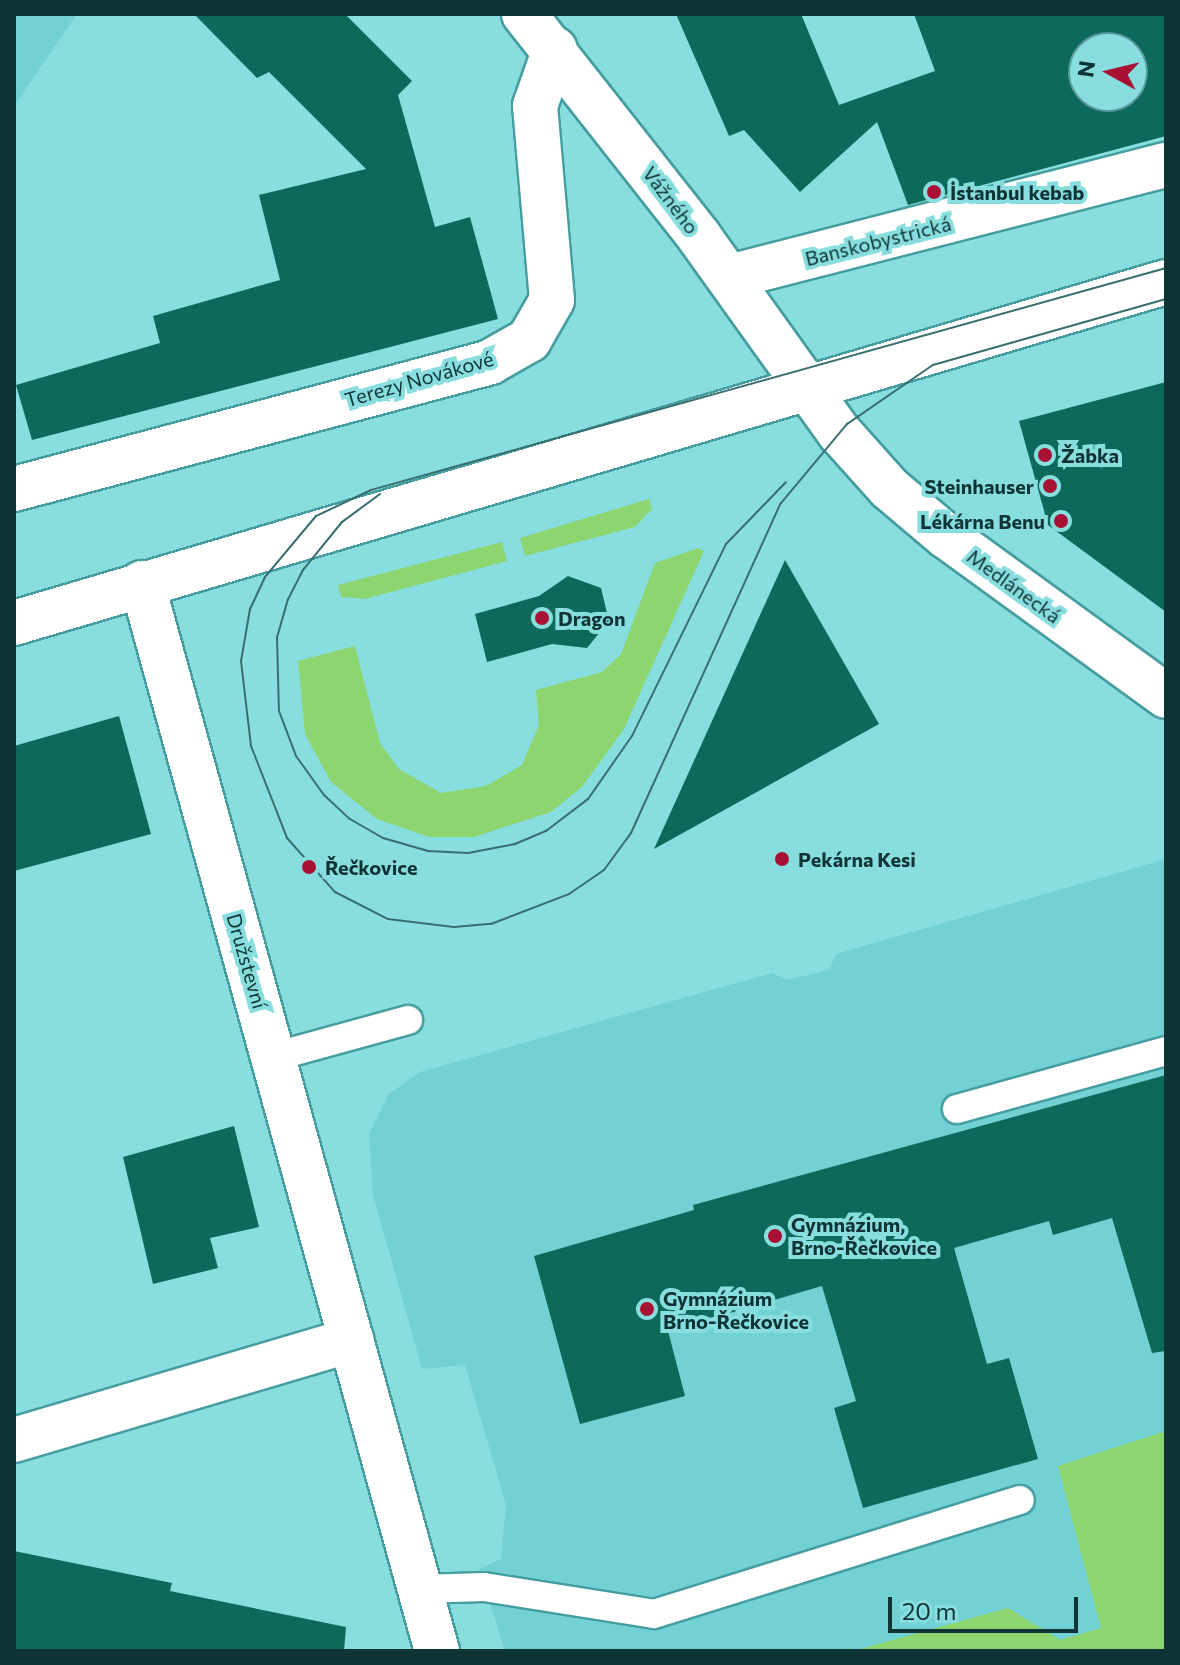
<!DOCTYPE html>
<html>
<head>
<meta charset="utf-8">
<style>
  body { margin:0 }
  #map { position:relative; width:1180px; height:1665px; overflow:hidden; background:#88dedf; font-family:Commissioner,sans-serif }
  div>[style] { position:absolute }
  .built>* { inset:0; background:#72d1d3 }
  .green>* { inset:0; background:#8dd571 }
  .building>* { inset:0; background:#0d6959 }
  .roads { filter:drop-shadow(2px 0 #469d9f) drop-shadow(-2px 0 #469d9f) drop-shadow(0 2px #469d9f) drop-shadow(0 -2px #469d9f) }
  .lane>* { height:28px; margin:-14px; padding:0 14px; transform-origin:14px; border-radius:14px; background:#fff }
  .street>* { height:44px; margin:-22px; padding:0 22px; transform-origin:22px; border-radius:22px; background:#fff }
  .secondary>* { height:44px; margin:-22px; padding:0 22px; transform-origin:22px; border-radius:22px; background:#fff }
  .tram>* { height:2px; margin:-1px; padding:0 1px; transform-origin:1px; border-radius:1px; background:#386e6f }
  .dots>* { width:22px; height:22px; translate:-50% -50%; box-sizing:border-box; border:4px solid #88dedf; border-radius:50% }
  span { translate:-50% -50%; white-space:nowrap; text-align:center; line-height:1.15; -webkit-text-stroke:8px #88dedf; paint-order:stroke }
  .poi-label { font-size:20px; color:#0f3435; font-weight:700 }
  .left { translate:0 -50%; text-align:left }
  .right { translate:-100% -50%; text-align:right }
  .street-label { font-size:20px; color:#0f3435 }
  .frame { position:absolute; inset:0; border:16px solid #0f3435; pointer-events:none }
  .north { position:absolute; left:1068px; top:32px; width:80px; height:80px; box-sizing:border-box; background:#88dedf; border:2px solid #589a9b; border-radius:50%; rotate:278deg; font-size:22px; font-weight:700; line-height:32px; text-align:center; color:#0f3435 }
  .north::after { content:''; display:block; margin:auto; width:28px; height:36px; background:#a91134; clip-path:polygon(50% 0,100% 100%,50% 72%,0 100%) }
  .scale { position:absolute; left:888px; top:1597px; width:190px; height:36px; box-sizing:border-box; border:4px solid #0f3435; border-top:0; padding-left:10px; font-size:24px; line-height:28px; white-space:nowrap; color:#0f3435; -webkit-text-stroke:6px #88dedf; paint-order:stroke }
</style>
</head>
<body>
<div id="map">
  <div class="built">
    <div style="clip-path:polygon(14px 14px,77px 14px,14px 106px)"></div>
    <div style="clip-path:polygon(1166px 859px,1166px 1651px,505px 1651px,479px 1569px,501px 1559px,506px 1505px,465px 1365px,422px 1369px,373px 1195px,369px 1134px,389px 1094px,420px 1072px,772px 973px,787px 980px,829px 970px,836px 954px)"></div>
  </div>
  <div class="green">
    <div style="clip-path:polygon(649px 499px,652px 509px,635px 527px,525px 556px,520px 538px)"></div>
    <div style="clip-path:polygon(502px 542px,507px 561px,365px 599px,341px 597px,338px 585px)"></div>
    <div style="clip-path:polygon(698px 548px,704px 551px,624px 729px,582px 787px,551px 812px,474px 837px,429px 837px,377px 819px,331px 782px,305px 734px,298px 661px,355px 646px,380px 743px,399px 769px,441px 793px,486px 786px,522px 765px,539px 725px,536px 690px,602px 672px,621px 654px,655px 563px)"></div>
    <div style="clip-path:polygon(1166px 1431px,1166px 1651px,853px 1651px,1008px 1608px,1060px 1640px,1101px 1628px,1058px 1466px)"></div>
  </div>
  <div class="building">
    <div style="clip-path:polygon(194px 14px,345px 14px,412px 81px,398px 95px,435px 227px,470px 217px,498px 319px,32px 440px,16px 385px,160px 343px,153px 316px,280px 280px,259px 195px,366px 169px,269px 72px,257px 78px)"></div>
    <div style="clip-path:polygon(evenodd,676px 14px,801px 14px,839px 105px,935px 71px,914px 14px,1166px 14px,1166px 136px,908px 205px,877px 122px,800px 192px,744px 130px,729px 136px,676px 14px,1084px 48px,1132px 48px,1132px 96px,1084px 96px,1084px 48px)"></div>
    <div style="clip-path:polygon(1166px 382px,1166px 612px,1048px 525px,1019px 421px)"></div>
    <div style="clip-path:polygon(785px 560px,879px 724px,654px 849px)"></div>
    <div style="clip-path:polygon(568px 576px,601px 588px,609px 621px,587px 648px,552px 644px,487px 662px,475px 614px,539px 596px)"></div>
    <div style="clip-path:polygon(119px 716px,151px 834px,14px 871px,14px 746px)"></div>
    <div style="clip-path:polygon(1166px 1075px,1166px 1351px,1152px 1353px,1112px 1218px,1053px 1235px,1049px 1221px,954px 1248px,987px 1364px,1009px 1358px,1038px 1459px,863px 1508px,834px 1408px,856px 1401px,822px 1286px,668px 1331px,685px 1396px,580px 1424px,534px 1256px,694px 1210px,693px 1205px)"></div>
    <div style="clip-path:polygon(234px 1126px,259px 1227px,210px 1238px,218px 1268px,153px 1284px,123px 1157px)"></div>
    <div style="clip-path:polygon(14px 1551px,172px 1583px,170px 1591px,346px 1627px,344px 1651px,14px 1651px)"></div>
  </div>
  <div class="roads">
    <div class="lane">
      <div style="left:273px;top:1057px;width:140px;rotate:-15.3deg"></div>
      <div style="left:957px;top:1109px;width:217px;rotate:-15.5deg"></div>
      <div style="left:420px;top:1589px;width:64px;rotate:-1.8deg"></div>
      <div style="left:484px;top:1587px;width:172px;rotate:9deg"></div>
      <div style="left:654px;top:1614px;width:383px;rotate:-17.3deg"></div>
    </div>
    <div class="street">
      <div style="left:729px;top:277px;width:451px;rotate:-14.4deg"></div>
      <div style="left:14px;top:489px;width:493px;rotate:-14.9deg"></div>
      <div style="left:490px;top:362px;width:45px;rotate:-29.4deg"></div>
      <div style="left:529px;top:340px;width:46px;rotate:-60.1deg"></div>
      <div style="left:552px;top:300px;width:195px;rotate:-95deg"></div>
      <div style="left:535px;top:106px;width:60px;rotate:-70.7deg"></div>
      <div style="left:142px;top:583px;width:1108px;rotate:74.56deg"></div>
      <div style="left:14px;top:1440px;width:352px;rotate:-16.5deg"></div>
    </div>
    <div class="secondary">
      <div style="left:524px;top:14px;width:285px;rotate:51.8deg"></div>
      <div style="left:700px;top:238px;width:239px;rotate:54.4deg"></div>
      <div style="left:839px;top:432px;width:75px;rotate:48.2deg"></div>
      <div style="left:889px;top:488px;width:75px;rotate:40.1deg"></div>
      <div style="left:946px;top:536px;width:272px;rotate:36deg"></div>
      <div style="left:14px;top:623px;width:1201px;rotate:-16.49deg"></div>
    </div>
  </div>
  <div class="tram">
    <div style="left:1166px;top:268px;width:825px;rotate:164.4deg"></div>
    <div style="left:371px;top:490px;width:61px;rotate:154.7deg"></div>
    <div style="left:316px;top:516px;width:80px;rotate:129.9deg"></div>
    <div style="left:265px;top:577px;width:35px;rotate:115deg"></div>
    <div style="left:250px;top:609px;width:53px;rotate:99.8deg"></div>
    <div style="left:241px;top:661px;width:86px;rotate:83.3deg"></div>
    <div style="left:251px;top:746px;width:99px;rotate:68.6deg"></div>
    <div style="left:287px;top:838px;width:72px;rotate:48.4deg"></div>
    <div style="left:335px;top:892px;width:59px;rotate:27deg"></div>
    <div style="left:388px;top:919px;width:66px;rotate:6.9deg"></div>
    <div style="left:454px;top:927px;width:37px;rotate:-5deg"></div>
    <div style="left:491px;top:924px;width:84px;rotate:-21deg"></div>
    <div style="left:569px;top:894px;width:42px;rotate:-34.4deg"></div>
    <div style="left:604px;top:870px;width:46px;rotate:-53.9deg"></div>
    <div style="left:631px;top:833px;width:362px;rotate:-65.6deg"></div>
    <div style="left:781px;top:503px;width:103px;rotate:-50.1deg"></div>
    <div style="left:847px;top:424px;width:104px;rotate:-34.5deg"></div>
    <div style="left:933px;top:365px;width:242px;rotate:-15.8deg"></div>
    <div style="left:380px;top:494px;width:47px;rotate:143.6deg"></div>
    <div style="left:342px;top:522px;width:62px;rotate:129.1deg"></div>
    <div style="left:303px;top:570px;width:33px;rotate:117deg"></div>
    <div style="left:288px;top:599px;width:40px;rotate:106deg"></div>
    <div style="left:277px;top:637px;width:74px;rotate:88.5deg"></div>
    <div style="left:279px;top:711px;width:48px;rotate:69.3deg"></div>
    <div style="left:296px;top:756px;width:48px;rotate:54.3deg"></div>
    <div style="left:324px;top:795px;width:35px;rotate:43deg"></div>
    <div style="left:350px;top:819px;width:38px;rotate:30deg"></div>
    <div style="left:383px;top:838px;width:47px;rotate:16.1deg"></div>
    <div style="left:428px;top:851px;width:40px;rotate:2.9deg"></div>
    <div style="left:468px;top:853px;width:48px;rotate:-10.8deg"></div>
    <div style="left:515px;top:844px;width:34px;rotate:-23deg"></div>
    <div style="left:546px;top:831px;width:53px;rotate:-37.3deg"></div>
    <div style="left:588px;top:799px;width:77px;rotate:-55.1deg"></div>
    <div style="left:632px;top:736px;width:214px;rotate:-63.9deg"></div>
    <div style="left:726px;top:544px;width:86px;rotate:-45.9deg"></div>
  </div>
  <div class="dots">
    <div style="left:934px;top:192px;background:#a91134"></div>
    <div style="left:1045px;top:455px;background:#a91134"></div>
    <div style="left:1050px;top:486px;background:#a91134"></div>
    <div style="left:1061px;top:521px;background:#a91134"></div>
    <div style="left:542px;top:618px;background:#a91134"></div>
    <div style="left:782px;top:859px;background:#a91134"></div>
    <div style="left:309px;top:867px;background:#a91134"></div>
    <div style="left:775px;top:1236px;background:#a91134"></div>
    <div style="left:647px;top:1309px;background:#a91134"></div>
  </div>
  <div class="poi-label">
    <span class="left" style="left:950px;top:192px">İstanbul kebab</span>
    <span class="left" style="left:1061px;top:455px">Žabka</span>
    <span class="right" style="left:1034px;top:486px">Steinhauser</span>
    <span class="right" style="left:1045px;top:521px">Lékárna Benu</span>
    <span class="left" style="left:558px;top:618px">Dragon</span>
    <span class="left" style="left:798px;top:859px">Pekárna Kesi</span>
    <span class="left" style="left:325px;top:867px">Řečkovice</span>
    <span class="left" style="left:791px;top:1236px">Gymnázium,<br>Brno-Řečkovice</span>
    <span class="left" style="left:663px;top:1310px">Gymnázium<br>Brno-Řečkovice</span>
  </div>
  <div class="street-label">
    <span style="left:671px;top:200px;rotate:53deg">Vážného</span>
    <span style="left:878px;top:241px;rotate:-14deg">Banskobystrická</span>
    <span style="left:419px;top:379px;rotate:-16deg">Terezy Novákové</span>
    <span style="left:1014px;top:586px;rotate:36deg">Medlánecká</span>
    <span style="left:247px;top:961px;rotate:74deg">Družstevní</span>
  </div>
  <div class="frame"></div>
  <div class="north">N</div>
  <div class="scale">20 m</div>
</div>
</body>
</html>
